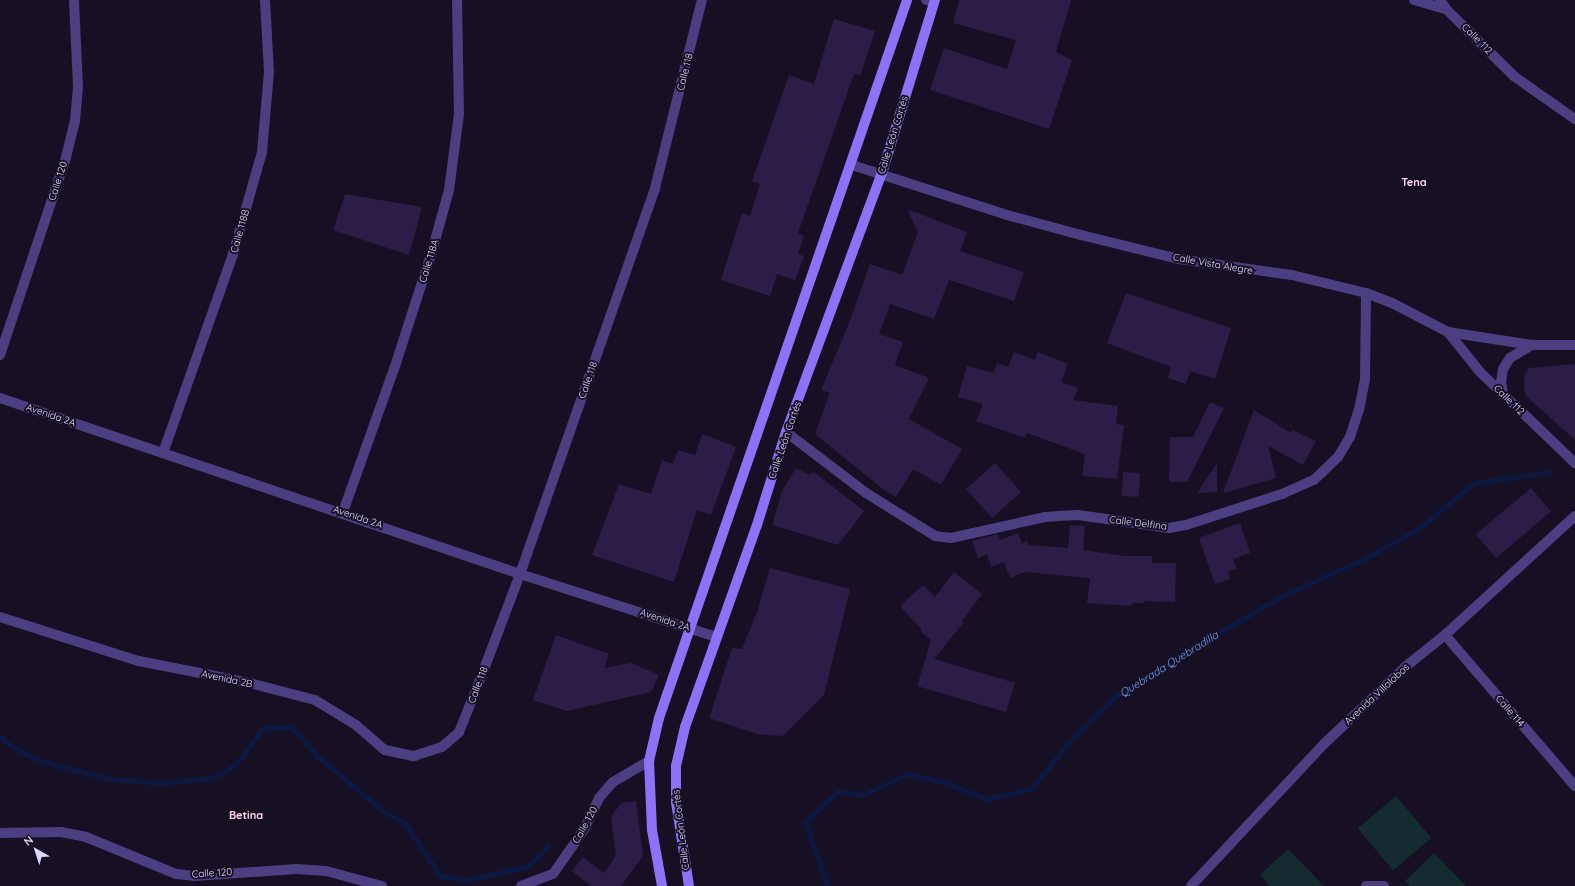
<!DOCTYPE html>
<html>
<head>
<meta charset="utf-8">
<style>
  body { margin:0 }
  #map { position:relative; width:1575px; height:886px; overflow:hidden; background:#171025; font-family:Quicksand,sans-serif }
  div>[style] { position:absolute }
  .green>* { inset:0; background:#142c2f; transform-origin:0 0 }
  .stream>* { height:5px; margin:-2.5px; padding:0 2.5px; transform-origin:2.5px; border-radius:2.5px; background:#0d1841 }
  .building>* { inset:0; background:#2b1d45; transform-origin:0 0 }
  .minor>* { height:10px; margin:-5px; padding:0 5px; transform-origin:5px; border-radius:5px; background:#4b3e81 }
  .secondary>* { height:10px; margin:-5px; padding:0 5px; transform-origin:5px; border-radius:5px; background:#8a73f7 }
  span { translate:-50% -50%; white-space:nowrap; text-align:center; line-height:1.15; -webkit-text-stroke:4px #171025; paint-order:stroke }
  .street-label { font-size:10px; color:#e1d7fd }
  .neighbourhood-label { font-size:11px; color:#fdd8ea; font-weight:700 }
  .water-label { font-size:11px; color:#6ba1f7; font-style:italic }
  .north { position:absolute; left:16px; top:830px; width:40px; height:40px; -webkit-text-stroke:3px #171025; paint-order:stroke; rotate:321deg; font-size:11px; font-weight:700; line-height:16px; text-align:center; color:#e1d7fd }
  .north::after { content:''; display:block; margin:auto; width:14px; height:18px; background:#e1d7fd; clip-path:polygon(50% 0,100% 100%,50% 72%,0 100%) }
</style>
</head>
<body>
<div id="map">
  <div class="green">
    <div style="left:1396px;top:796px;width:55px;height:50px;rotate:50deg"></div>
    <div style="clip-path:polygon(1288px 849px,1324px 886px,1270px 886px,1260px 875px)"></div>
    <div style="clip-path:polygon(1434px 853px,1466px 886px,1410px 886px,1405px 881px)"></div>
  </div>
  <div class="stream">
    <div style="left:0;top:736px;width:15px;rotate:42deg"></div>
    <div style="left:11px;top:746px;width:33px;rotate:27deg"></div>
    <div style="left:40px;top:761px;width:72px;rotate:14.4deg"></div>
    <div style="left:110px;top:779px;width:52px;rotate:4.4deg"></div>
    <div style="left:162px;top:783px;width:49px;rotate:-5.8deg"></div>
    <div style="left:211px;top:778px;width:13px;rotate:-23deg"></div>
    <div style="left:223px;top:773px;width:17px;rotate:-36deg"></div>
    <div style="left:237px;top:763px;width:44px;rotate:-53.4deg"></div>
    <div style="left:263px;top:728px;width:29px;rotate:-2deg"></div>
    <div style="left:292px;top:727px;width:37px;rotate:49deg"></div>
    <div style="left:316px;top:755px;width:87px;rotate:39.9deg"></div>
    <div style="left:383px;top:811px;width:25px;rotate:29deg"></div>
    <div style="left:405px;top:823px;width:64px;rotate:56.6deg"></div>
    <div style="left:440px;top:876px;width:29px;rotate:8deg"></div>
    <div style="left:469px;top:880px;width:61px;rotate:-13.3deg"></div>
    <div style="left:528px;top:866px;width:29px;rotate:-46deg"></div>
    <div style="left:828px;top:886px;width:68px;rotate:-109.8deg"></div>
    <div style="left:805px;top:822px;width:45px;rotate:-43.2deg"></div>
    <div style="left:838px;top:791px;width:25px;rotate:9deg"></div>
    <div style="left:863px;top:795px;width:49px;rotate:-25.5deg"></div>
    <div style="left:907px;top:774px;width:41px;rotate:12.7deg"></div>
    <div style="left:947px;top:783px;width:42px;rotate:22.3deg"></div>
    <div style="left:986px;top:799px;width:46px;rotate:-12.5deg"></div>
    <div style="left:1031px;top:789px;width:60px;rotate:-51deg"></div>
    <div style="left:1069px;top:742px;width:67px;rotate:-44.4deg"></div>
    <div style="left:1117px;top:695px;width:88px;rotate:-32.4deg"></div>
    <div style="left:1191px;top:648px;width:103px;rotate:-29.5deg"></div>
    <div style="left:1281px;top:597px;width:90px;rotate:-24.9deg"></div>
    <div style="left:1363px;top:559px;width:63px;rotate:-28.6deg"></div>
    <div style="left:1418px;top:529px;width:72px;rotate:-39.4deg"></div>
    <div style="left:1474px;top:483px;width:76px;rotate:-8.3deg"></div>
  </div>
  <div class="building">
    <div style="clip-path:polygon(959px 0,1071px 0,1056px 52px,1072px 60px,1049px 129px,930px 90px,944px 48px,1007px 69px,1016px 40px,953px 23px)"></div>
    <div style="clip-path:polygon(834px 19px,875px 31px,860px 76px,854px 74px,798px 233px,804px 236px,798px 254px,804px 256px,795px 280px,777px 274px,770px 296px,721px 280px,742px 213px,750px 216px,760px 184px,752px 181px,789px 75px,814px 84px)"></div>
    <div style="clip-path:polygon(345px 194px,422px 207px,409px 255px,333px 230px)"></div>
    <div style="clip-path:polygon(907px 209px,967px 232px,960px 251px,1024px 272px,1014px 301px,949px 280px,934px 319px,890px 304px,879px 334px,903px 342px,895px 365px,929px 378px,909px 419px,962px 449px,941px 485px,913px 469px,896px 497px,884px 490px,815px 434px,830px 393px,821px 390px,849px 323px,870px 264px,902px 275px,918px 232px)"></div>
    <div style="clip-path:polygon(1126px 293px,1231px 328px,1215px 379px,1190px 371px,1186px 384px,1168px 378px,1171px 367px,1107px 343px)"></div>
    <div style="clip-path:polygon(1014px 352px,1035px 360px,1038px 352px,1068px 364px,1061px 382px,1078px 388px,1073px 400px,1118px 406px,1116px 424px,1124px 425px,1117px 479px,1082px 476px,1085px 454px,1027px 433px,1025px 438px,976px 421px,983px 404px,958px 397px,967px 366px,994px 373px,997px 363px,1008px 367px)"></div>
    <div style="clip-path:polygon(1575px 364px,1575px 440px,1525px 395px,1524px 377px,1528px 368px)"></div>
    <div style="clip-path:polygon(1210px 402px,1224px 408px,1187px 482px,1169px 482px,1170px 437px,1193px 437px)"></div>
    <div style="clip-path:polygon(1254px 410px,1291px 433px,1292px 430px,1316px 441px,1303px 465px,1268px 446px,1276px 478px,1223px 493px)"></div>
    <div style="clip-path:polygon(702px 434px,736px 447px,711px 515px,697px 510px,674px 582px,592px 555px,619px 484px,651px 494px,662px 460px,673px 464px,678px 450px,695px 455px)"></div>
    <div style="left:995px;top:463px;width:39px;height:39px;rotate:48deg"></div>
    <div style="clip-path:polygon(1217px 463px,1217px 492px,1197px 493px)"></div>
    <div style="clip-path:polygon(796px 468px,809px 475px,814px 472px,864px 511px,838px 545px,772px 525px,782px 491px)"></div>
    <div style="left:1123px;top:472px;width:17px;height:24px;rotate:3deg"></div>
    <div style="left:1531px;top:488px;width:31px;height:72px;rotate:50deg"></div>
    <div style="clip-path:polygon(1240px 523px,1250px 553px,1233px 559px,1237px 569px,1228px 572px,1230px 579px,1215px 584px,1199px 538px)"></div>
    <div style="clip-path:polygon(1070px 525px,1085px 526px,1083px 550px,1124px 556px,1152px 556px,1152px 563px,1176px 563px,1175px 602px,1144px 601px,1144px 603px,1132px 603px,1131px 606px,1087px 603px,1090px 578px,1025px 572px,1010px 578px,1004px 562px,991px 567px,987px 554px,978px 558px,972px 541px,998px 534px,1000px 540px,1018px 533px,1022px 543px,1027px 541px,1029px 545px,1068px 548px)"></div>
    <div style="clip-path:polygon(770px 568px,850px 589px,824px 695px,783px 736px,757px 734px,709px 718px,732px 648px,742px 649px,757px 612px)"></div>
    <div style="clip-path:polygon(954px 572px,982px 594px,962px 621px,964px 622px,934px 659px,1015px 683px,1006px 712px,917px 686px,931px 640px,920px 631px,922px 630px,900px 606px,923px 585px,935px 597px)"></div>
    <div style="clip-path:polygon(556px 635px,609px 654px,604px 668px,631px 663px,659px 675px,651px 692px,567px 711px,533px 700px)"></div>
    <div style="clip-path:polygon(636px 801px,643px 856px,621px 886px,591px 886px,572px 871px,583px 857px,604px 873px,616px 855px,611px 817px,621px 803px)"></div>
  </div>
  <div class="minor">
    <div style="left:926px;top:0;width:8px;rotate:14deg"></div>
    <div style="left:1414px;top:0;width:33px;rotate:16deg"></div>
    <div style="left:1440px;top:0;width:11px;rotate:56deg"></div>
    <div style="left:1446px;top:9px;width:97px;rotate:44.6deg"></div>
    <div style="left:1515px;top:77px;width:73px;rotate:35deg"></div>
    <div style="left:852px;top:165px;width:163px;rotate:17.9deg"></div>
    <div style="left:1007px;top:215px;width:77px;rotate:15.1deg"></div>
    <div style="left:1081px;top:235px;width:101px;rotate:13.8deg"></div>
    <div style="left:1179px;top:259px;width:114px;rotate:8.1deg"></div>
    <div style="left:1292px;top:275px;width:76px;rotate:13.7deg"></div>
    <div style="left:1366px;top:293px;width:28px;rotate:21deg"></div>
    <div style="left:1392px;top:303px;width:63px;rotate:27.4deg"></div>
    <div style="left:1448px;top:332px;width:85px;rotate:8.8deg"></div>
    <div style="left:1532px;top:345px;width:43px"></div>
    <div style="left:1448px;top:332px;width:51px;rotate:51.3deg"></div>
    <div style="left:1480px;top:372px;width:132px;rotate:43.8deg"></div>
    <div style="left:0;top:355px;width:205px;rotate:-71.5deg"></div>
    <div style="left:65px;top:161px;width:41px;rotate:-76deg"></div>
    <div style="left:75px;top:121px;width:35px;rotate:-85deg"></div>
    <div style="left:78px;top:86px;width:86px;rotate:-92.7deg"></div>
    <div style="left:1503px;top:394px;width:12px;rotate:-99deg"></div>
    <div style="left:1501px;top:382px;width:13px;rotate:-81deg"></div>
    <div style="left:1503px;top:369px;width:13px;rotate:-58deg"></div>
    <div style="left:1510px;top:358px;width:26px;rotate:-31deg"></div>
    <div style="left:0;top:398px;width:549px;rotate:18.7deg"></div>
    <div style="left:520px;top:574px;width:206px;rotate:17.8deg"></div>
    <div style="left:786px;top:432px;width:101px;rotate:37.3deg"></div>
    <div style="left:866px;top:493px;width:81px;rotate:31.9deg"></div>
    <div style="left:935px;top:536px;width:16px;rotate:7deg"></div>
    <div style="left:951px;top:538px;width:96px;rotate:-12.6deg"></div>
    <div style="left:1045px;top:517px;width:14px;rotate:-4deg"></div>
    <div style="left:1059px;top:516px;width:19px;rotate:-3deg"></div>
    <div style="left:1078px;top:515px;width:92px;rotate:8.1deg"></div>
    <div style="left:1169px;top:528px;width:17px;rotate:-10deg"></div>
    <div style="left:1186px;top:525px;width:101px;rotate:-17.9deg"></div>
    <div style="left:1282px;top:494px;width:35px;rotate:-24deg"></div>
    <div style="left:1314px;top:480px;width:33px;rotate:-44deg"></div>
    <div style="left:1338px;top:457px;width:23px;rotate:-59deg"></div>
    <div style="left:1350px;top:437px;width:28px;rotate:-72deg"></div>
    <div style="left:1359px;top:410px;width:32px;rotate:-79deg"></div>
    <div style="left:1365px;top:379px;width:86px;rotate:-89.3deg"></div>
    <div style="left:163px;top:453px;width:211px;rotate:-70.6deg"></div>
    <div style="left:233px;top:254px;width:106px;rotate:-74.1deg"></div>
    <div style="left:262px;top:152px;width:80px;rotate:-85deg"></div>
    <div style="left:269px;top:72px;width:72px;rotate:-93.2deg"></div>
    <div style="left:343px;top:512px;width:161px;rotate:-70.4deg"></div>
    <div style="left:397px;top:360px;width:110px;rotate:-72.1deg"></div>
    <div style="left:431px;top:255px;width:67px;rotate:-74.5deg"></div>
    <div style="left:449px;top:190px;width:77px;rotate:-82.5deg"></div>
    <div style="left:459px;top:114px;width:114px;rotate:-91deg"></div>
    <div style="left:0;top:617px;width:146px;rotate:17.6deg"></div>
    <div style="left:139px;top:661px;width:113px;rotate:11.2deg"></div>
    <div style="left:250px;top:683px;width:67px;rotate:14.7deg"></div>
    <div style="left:315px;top:700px;width:48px;rotate:31.4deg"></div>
    <div style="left:356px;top:725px;width:38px;rotate:41deg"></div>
    <div style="left:385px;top:750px;width:30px;rotate:12deg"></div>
    <div style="left:414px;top:756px;width:29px;rotate:-18deg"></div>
    <div style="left:442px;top:747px;width:23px;rotate:-41deg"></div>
    <div style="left:459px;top:732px;width:37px;rotate:-68deg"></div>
    <div style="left:473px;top:698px;width:133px;rotate:-69.2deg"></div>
    <div style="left:520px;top:574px;width:409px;rotate:-70.7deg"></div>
    <div style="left:655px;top:188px;width:194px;rotate:-76deg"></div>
    <div style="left:1445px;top:635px;width:199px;rotate:49.3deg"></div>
    <div style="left:0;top:833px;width:61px;rotate:-0.9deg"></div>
    <div style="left:61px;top:832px;width:25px;rotate:11deg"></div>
    <div style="left:86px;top:837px;width:97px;rotate:22.3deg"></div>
    <div style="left:176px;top:874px;width:18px;rotate:6deg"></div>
    <div style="left:194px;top:876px;width:103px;rotate:-3.9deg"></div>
    <div style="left:297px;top:869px;width:29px;rotate:4deg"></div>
    <div style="left:326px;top:871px;width:58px;rotate:15deg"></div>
    <div style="left:521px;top:886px;width:34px;rotate:-21deg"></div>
    <div style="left:553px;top:874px;width:52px;rotate:-55.1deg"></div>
    <div style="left:583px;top:831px;width:37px;rotate:-64deg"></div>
    <div style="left:599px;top:798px;width:21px;rotate:-49deg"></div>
    <div style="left:613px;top:782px;width:42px;rotate:-30.3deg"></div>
    <div style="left:1191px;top:886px;width:196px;rotate:-46.9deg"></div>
    <div style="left:1325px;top:743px;width:110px;rotate:-43.5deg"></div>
    <div style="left:1405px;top:667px;width:51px;rotate:-38.7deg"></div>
    <div style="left:1445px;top:635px;width:176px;rotate:-42.5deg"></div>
    <div style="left:1366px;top:886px;width:18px"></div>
  </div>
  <div class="secondary">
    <div style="left:662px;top:886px;width:57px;rotate:-100.1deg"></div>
    <div style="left:652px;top:830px;width:69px;rotate:-92.5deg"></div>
    <div style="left:649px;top:761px;width:44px;rotate:-76.9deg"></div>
    <div style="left:659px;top:718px;width:760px;rotate:-70.94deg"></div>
    <div style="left:689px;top:886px;width:85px;rotate:-98.8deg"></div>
    <div style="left:676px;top:802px;width:36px;rotate:-90deg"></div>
    <div style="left:676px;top:766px;width:40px;rotate:-77deg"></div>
    <div style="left:685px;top:727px;width:214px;rotate:-70.4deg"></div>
    <div style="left:757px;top:525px;width:97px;rotate:-72.7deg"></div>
    <div style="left:786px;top:432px;width:276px;rotate:-69.7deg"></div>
    <div style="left:882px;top:173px;width:181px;rotate:-73deg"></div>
  </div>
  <div class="street-label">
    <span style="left:1477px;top:39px;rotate:45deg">Calle 112</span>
    <span style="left:685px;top:72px;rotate:-76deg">Calle 118</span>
    <span style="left:893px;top:135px;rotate:-73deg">Calle León Cortés</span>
    <span style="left:58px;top:181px;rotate:-72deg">Calle 120</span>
    <span style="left:240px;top:231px;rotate:-74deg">Calle 118B</span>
    <span style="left:429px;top:261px;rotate:-73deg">Calle 118A</span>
    <span style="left:1213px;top:264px;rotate:10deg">Calle Vista Alegre</span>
    <span style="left:588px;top:380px;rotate:-71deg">Calle 118</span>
    <span style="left:1509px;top:400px;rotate:44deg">Calle 112</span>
    <span style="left:51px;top:415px;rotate:19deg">Avenida 2A</span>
    <span style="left:785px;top:440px;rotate:-71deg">Calle León Cortés</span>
    <span style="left:358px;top:517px;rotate:19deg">Avenida 2A</span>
    <span style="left:1138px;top:523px;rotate:7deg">Calle Delfina</span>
    <span style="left:665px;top:620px;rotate:18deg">Avenida 2A</span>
    <span style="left:227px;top:679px;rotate:12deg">Avenida 2B</span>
    <span style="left:478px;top:685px;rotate:-69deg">Calle 118</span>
    <span style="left:1377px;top:694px;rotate:-43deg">Avenida Villalobos</span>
    <span style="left:1510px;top:711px;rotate:49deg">Calle 114</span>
    <span style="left:585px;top:825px;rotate:-61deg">Calle 120</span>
    <span style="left:681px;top:830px;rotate:-97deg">Calle León Cortés</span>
    <span style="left:212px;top:873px;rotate:-4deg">Calle 120</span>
  </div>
  <div class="neighbourhood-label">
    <span style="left:1414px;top:182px">Tena</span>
    <span style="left:246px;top:815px">Betina</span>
  </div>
  <div class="water-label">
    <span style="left:1169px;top:664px;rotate:-32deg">Quebrada Quebradilla</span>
  </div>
  <div class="north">N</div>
</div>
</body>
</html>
